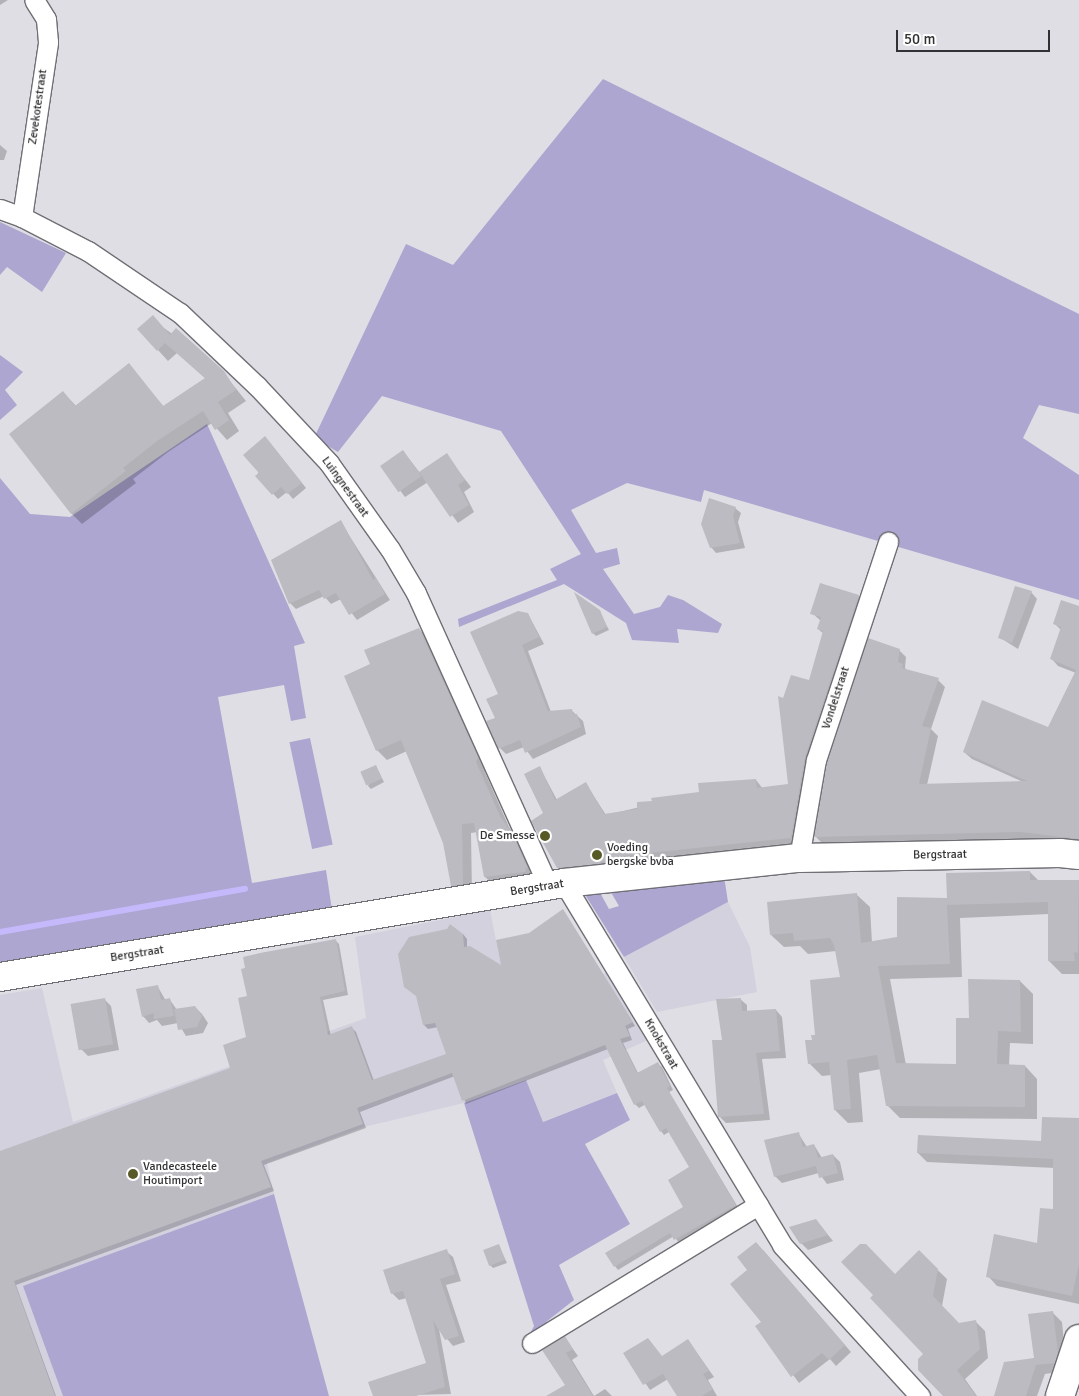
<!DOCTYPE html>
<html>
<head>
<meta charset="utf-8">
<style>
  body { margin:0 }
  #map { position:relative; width:1079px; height:1396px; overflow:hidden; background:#dfdee4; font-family:Signika,sans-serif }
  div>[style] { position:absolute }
  .built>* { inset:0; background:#d3d1de }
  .green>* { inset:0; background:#aca6d0; transform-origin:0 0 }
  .shadow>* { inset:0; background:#0003 }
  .stream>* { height:6px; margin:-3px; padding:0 3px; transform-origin:3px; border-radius:3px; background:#c5b9fc }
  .building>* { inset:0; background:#bcbbc1; transform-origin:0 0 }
  .roads { filter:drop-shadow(1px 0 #706f75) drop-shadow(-1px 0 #706f75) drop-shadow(0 1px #706f75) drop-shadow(0 -1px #706f75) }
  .street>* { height:19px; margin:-9.5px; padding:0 9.5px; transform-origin:9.5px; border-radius:9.5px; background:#fff }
  .secondary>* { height:28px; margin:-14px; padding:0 14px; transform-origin:14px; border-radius:14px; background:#fff }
  .primary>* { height:28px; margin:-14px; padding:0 14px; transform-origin:14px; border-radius:14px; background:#fff }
  .dots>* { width:14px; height:14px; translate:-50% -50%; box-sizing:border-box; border:2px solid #fff; border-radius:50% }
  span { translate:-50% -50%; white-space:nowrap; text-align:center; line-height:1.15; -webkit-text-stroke:4.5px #fff; paint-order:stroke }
  .street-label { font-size:12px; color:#323234 }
  .poi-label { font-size:12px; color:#323234 }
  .right { translate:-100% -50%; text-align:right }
  .left { translate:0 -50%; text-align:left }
  .scale { position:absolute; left:896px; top:30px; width:154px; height:22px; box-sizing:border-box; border:2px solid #323234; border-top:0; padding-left:6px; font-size:15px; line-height:18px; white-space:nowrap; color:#323234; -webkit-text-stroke:4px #fff; paint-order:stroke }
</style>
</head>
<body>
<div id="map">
  <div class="built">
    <div style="clip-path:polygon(728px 902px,750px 947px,757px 992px,657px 1012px,624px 957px)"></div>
    <div style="clip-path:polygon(490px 910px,500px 961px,561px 995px,607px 972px,648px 1040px,603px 1060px,617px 1093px,542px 1122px,526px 1080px,464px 1103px,364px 1127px,267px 1163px,274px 1194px,24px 1286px,63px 1396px,0 1396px,0 995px,42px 988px,73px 1122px,366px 1018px,355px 937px)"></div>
  </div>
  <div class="green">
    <div style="clip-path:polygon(603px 79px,1079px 314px,1079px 414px,1039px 405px,1023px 438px,1079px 475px,1079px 600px,704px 490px,701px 502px,627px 483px,571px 510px,596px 553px,617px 548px,620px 564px,603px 569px,634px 614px,660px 607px,668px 595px,683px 600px,722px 624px,718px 633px,677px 629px,679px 643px,632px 640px,626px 623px,564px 584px,459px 627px,458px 619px,557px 580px,550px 569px,581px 554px,501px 431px,382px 396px,338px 452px,314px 438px,406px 244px,453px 265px)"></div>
    <div style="clip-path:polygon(0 222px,66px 253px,42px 292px,7px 267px,0 275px)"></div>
    <div style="clip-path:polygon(0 355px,23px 372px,5px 390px,17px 405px,0 420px)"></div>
    <div style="clip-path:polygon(207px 424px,305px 643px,294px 646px,306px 718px,291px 721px,284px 685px,218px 697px,252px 883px,326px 870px,332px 910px,0 965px,0 478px,30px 514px,70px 517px)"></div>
    <div style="left:310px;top:738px;width:109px;height:21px;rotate:78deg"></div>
    <div style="clip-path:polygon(724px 876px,728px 902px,624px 957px,584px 893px,598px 889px,609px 909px,619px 906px,609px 889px)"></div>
    <div style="clip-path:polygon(526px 1080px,543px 1122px,617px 1093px,630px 1120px,585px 1144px,630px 1224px,559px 1265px,574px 1300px,546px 1322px,545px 1331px,524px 1345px,534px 1326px,464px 1103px)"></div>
    <div style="clip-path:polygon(274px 1194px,329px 1396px,63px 1396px,23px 1286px)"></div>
  </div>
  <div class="shadow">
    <div style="clip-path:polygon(0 0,8px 0,0 5px)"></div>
    <div style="clip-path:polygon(0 145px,7px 151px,4px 160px,0 160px)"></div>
    <div style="clip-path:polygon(164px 328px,221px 370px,246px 401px,228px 413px,239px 431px,227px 440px,212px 423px,168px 452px,133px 479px,136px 483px,82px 524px,71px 513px,63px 392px,77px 407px,129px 365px,164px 407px,206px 379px,177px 353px,168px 361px,158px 350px)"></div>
    <div style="clip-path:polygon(270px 443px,306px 488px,293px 499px,287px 492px,278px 499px,257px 476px)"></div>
    <div style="clip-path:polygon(403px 451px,420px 473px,446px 455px,471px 487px,464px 492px,474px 512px,458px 523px,428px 482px,405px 497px,382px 466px)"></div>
    <div style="clip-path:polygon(735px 508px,741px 513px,738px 522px,745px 548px,716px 553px,711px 547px)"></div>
    <div style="clip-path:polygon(340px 521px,390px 600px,357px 620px,341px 599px,331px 604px,324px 596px,296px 609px,290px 603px)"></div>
    <div style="clip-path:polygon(1031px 592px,1037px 599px,1018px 649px,999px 637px)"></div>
    <div style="clip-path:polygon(858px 596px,864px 602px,797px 844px,628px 862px,604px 870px,565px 874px,558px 868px,544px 814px,540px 768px,557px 800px,586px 784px,606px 815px,756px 780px,763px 789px,789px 785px,784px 699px,810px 682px,824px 634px,818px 629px,821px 621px,812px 613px)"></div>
    <div style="clip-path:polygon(1079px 607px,1079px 843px,1028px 839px,823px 844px,815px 836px,899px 650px,906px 657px,905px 668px,908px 671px,938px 680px,945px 687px,931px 729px,938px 736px,927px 785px,1023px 782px,972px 759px,964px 752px,1048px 729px,1076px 673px,1058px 666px,1051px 658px,1061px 630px,1055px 624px)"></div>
    <div style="clip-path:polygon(599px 611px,609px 630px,596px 636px,593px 633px)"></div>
    <div style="clip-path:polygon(528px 614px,544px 644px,528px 651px,551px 712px,572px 711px,583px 721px,586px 734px,533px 759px,524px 747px,506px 754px,500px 748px,496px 719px,500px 694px)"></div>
    <div style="clip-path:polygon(419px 629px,429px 639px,487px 767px,485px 772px,509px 827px,521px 844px,536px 877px,495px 886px,485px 877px,477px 832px,471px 833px,472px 893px,462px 895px,452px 885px,444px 842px,407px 751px,387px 760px,377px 750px,372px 665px)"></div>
    <div style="clip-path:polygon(376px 766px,384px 782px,371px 789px,368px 786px)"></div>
    <div style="clip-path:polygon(1030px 872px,1039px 881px,1079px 882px,1079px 974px,1062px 974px,1049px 961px,1049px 914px,960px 918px,962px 977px,890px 979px,906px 1065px,957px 1065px,970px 1019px,1020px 981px,1033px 994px,1033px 1044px,1010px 1043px,1009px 1066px,1025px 1066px,1037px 1079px,1037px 1119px,900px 1118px,887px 1105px,881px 1069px,859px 1073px,863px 1122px,848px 1123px,835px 1110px,831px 1075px,822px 1076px,809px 1063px,813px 1041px,842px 978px,836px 951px,808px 954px,800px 946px,784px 947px,771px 935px,857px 895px,870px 907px,872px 943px,899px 938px,948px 899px)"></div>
    <div style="clip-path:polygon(563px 910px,635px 1026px,628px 1029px,632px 1040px,623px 1043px,638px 1073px,658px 1064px,662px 1067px,673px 1090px,669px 1092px,739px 1209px,679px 1243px,674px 1236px,618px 1270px,615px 1266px,685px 1207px,691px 1167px,669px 1132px,664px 1135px,661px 1131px,646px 1104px,639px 1108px,635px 1104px,608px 1049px,466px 1104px,455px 1076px,360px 1112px,366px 1128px,264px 1165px,274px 1191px,16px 1285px,56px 1396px,0 1396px,0 1152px,232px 1069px,248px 1037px,248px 997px,335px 940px,339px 944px,348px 995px,323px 1000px,331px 1036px,352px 1028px,356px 1032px,374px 1081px,447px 1055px,438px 1027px,428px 1029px,424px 1025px,463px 934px,467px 939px,467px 948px,503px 968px,530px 934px)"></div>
    <div style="clip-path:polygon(158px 987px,166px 1001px,170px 1000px,177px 1010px,195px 1007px,202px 1014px,208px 1023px,203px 1033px,186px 1036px,178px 1023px,162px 1026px,157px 1020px,149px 1023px,143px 1016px)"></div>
    <div style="clip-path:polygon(740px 999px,747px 1005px,747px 1012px,776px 1010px,782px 1017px,786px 1058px,762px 1059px,770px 1120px,726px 1123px,720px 1117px,723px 1041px)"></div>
    <div style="clip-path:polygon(105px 1000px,111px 1006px,119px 1050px,88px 1056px,81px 1049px)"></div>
    <div style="clip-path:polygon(1079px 1119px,1079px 1304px,997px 1286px,988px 1276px,1038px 1245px,1054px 1211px,1055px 1168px,927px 1162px,918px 1153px,1042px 1142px)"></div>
    <div style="clip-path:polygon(798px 1133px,807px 1147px,814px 1145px,822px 1158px,833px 1155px,840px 1162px,844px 1180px,827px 1184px,819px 1173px,782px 1183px,775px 1176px)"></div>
    <div style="clip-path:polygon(816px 1220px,833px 1241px,808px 1250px,801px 1243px)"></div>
    <div style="clip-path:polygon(499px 1246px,507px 1263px,493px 1268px,490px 1265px)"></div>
    <div style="clip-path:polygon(763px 1250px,851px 1352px,836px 1366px,830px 1359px,799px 1383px,757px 1326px,763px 1323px,749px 1271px)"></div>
    <div style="clip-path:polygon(446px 1251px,453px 1257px,461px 1281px,446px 1285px,465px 1342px,453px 1346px,439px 1329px,451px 1394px,374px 1396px,428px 1363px,407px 1298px,399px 1300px,392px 1293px)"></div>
    <div style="clip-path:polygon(919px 1252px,947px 1279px,942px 1306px,959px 1325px,976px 1322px,985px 1331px,988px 1358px,965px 1379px,977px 1396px,945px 1396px,925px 1354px,895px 1275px)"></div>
    <div style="clip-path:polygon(1052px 1312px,1062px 1322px,1066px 1363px,1064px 1371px,1045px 1374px,1037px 1396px,995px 1396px,1035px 1359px)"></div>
    <div style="clip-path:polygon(565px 1338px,578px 1356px,572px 1360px,594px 1396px,605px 1389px,612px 1396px,563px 1396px,566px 1385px)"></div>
    <div style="clip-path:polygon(688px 1340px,714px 1377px,708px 1380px,717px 1396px,679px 1396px,668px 1379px,650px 1390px,625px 1353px,663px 1357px)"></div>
  </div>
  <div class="stream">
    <div style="left:0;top:932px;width:249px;rotate:-10deg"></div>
  </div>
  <div class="building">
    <div style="clip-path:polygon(153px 315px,170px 335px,176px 328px,224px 371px,236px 390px,218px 402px,229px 420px,215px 430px,203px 411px,157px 441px,123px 468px,126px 471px,71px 514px,9px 434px,63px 391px,75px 406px,129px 363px,163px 406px,205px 378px,165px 343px,157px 351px,137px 329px)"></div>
    <div style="clip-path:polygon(265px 436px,302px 483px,287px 494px,281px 487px,272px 495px,255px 476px,259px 473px,243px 455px)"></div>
    <div style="left:403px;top:450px;width:32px;height:28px;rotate:55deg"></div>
    <div style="clip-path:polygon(447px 453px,465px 480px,458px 485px,469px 505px,450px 517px,419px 472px)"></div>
    <div style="clip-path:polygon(709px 498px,736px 507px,733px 516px,740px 543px,710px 548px,701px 524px)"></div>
    <div style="clip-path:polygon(341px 520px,373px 580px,376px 578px,385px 594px,349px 615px,336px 593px,324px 599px,319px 590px,289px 604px,271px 560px)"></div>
    <div style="clip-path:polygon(820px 583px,859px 595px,805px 757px,791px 838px,621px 856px,597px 864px,557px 868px,531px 821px,543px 813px,524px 774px,540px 766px,555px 800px,586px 782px,604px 814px,637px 809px,637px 802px,652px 801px,651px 798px,699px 792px,698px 783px,756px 779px,757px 788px,788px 784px,778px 696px,783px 698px,791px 675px,809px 680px,823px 631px,817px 629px,821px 617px,810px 614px)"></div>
    <div style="clip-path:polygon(1015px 586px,1032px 591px,1012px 643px,998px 638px)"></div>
    <div style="clip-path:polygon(574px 592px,600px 610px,607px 627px,592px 634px)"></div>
    <div style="clip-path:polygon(1061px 600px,1079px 606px,1079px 839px,1020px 832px,814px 837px,827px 763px,868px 638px,900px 649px,898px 662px,903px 664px,902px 668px,939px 678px,922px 726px,931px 728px,919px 784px,1027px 781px,963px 752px,982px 700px,1048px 727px,1076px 670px,1050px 659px,1061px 627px,1053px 624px)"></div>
    <div style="clip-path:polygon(518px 611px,528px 613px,539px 637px,522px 645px,548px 711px,572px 709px,573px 714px,577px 714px,581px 727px,525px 753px,520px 740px,498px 749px,486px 721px,495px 718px,486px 699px,498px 694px,470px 632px)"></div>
    <div style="clip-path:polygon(419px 628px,478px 757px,476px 762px,500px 816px,512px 833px,527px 867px,525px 872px,484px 877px,474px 823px,462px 824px,463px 884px,451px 886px,443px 843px,401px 740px,376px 751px,344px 676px,370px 664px,364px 650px)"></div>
    <div style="left:376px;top:765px;width:15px;height:17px;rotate:67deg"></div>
    <div style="clip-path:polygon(1030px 871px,1030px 880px,1079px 880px,1078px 953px,1074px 952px,1075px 961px,1048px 961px,1048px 902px,947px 905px,950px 964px,878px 966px,896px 1063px,956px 1064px,956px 1018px,969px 1018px,968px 979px,1020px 980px,1021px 1032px,998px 1031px,997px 1064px,1025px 1065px,1025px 1107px,886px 1106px,877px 1055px,847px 1060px,851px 1109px,834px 1110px,829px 1062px,808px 1064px,805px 1040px,812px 1040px,811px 1035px,815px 1035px,810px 980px,840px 977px,834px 945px,830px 938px,794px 941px,793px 933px,770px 935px,767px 902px,857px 893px,861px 943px,897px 937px,897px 897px,947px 898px,946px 873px)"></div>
    <div style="clip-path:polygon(563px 909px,633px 1022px,625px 1026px,630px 1036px,620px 1039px,637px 1073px,658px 1062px,670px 1086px,667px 1088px,736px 1205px,674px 1240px,670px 1233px,614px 1267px,605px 1253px,683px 1207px,668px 1180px,689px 1167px,666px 1128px,660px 1132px,642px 1101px,634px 1105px,605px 1045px,462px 1101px,452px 1073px,357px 1108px,363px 1124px,261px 1161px,271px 1187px,14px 1281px,55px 1396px,0 1396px,0 1151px,230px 1068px,223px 1045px,246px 1037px,238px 998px,247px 996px,241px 969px,245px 968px,243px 957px,260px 953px,336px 939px,345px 991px,320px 997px,328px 1035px,352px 1026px,372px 1080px,446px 1054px,435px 1023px,423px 1025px,416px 996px,404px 987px,398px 954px,409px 937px,447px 929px,450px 924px,463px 934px,464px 947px,470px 946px,501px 965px,496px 940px,529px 933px)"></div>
    <div style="clip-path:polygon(158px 985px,161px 1000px,170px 998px,174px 1016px,154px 1019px,154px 1013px,142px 1017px,136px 989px)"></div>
    <div style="left:105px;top:998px;width:47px;height:35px;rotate:80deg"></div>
    <div style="clip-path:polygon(741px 998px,742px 1011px,776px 1009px,780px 1051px,756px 1053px,764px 1114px,718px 1117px,712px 1040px,722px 1040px,716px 999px)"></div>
    <div style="clip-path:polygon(195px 1006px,202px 1016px,197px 1027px,178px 1030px,174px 1009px)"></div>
    <div style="clip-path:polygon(1042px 1117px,1079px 1118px,1079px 1264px,1072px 1296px,986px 1277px,994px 1234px,1037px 1243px,1040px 1208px,1053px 1209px,1053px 1159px,917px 1153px,918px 1135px,1041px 1141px)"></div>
    <div style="clip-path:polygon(799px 1132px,803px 1147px,814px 1144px,818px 1158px,833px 1154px,838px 1173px,819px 1178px,816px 1166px,774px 1177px,764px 1140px)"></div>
    <div style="clip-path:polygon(816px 1219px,828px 1235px,800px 1244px,789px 1227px)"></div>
    <div style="clip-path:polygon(756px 1242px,845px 1345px,829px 1360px,822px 1353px,791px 1377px,755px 1326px,761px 1322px,730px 1284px,747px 1270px,737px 1257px)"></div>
    <div style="left:499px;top:1244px;width:17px;height:17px;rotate:69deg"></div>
    <div style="clip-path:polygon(860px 1244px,866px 1244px,895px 1274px,919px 1250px,938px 1269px,933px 1296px,959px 1323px,976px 1320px,980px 1349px,957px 1370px,976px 1396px,943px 1396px,918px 1370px,918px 1359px,923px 1354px,870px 1298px,873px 1295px,841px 1262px)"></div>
    <div style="clip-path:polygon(447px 1249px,455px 1274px,440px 1279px,459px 1336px,445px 1340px,433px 1320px,445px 1387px,416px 1396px,373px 1396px,368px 1382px,426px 1363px,403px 1291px,391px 1294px,383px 1270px)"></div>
    <div style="clip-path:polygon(1053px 1311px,1058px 1353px,1055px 1363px,1036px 1365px,1026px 1396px,994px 1396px,1004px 1362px,1034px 1358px,1028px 1314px)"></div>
    <div style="clip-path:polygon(565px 1336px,573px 1349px,566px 1353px,593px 1396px,546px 1396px,565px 1385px,542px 1350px)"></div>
    <div style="clip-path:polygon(648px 1338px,662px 1356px,688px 1339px,709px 1371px,703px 1374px,713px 1389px,702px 1396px,677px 1396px,663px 1374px,643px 1385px,623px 1353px)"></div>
  </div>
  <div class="roads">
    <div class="street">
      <div style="left:0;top:209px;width:23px;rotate:20deg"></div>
      <div style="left:22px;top:217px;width:74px;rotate:27.3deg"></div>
      <div style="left:88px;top:251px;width:111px;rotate:34deg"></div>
      <div style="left:180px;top:313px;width:106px;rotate:43.5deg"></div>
      <div style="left:257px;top:386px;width:105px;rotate:46.9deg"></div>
      <div style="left:329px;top:463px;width:105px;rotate:54.7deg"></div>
      <div style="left:390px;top:549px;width:51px;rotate:59.4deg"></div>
      <div style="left:416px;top:593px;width:321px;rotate:65.7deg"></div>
      <div style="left:22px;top:217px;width:177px;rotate:-81.5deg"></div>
      <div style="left:48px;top:42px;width:23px;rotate:-95deg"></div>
      <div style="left:46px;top:19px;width:22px;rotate:-122deg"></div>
      <div style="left:799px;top:858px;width:99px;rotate:-80.2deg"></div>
      <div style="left:816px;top:760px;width:230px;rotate:-71.7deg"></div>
      <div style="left:564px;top:883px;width:423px;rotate:58.9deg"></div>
      <div style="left:782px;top:1245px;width:205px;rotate:47.6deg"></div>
      <div style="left:532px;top:1343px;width:265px;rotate:-31.4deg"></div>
    </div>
    <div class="secondary">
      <div style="left:0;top:977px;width:572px;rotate:-9.46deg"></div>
      <div style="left:564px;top:883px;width:236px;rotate:-6.1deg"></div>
      <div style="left:799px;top:858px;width:261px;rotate:-1.1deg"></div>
      <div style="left:1060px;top:853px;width:19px;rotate:6deg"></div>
    </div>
    <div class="primary">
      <div style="left:1060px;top:1396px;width:60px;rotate:-71.6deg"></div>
    </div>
  </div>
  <div class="dots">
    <div style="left:545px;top:836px;background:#575a27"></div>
    <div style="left:597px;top:855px;background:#575a27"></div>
    <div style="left:133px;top:1174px;background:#575a27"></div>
  </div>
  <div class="street-label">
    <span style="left:38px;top:107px;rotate:-82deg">Zevekotestraat</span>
    <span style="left:345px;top:487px;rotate:54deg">Luingnestraat</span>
    <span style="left:836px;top:698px;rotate:-72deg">Vondelstraat</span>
    <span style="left:940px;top:855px;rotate:-1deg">Bergstraat</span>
    <span style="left:537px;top:888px;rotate:-9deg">Bergstraat</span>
    <span style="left:137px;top:954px;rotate:-9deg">Bergstraat</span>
    <span style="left:661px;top:1044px;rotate:60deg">Knokstraat</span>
  </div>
  <div class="poi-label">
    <span class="right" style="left:535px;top:836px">De Smesse</span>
    <span class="left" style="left:607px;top:855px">Voeding<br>bergske bvba</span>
    <span class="left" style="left:143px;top:1174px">Vandecasteele<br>Houtimport</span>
  </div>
  <div class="scale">50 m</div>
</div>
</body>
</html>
